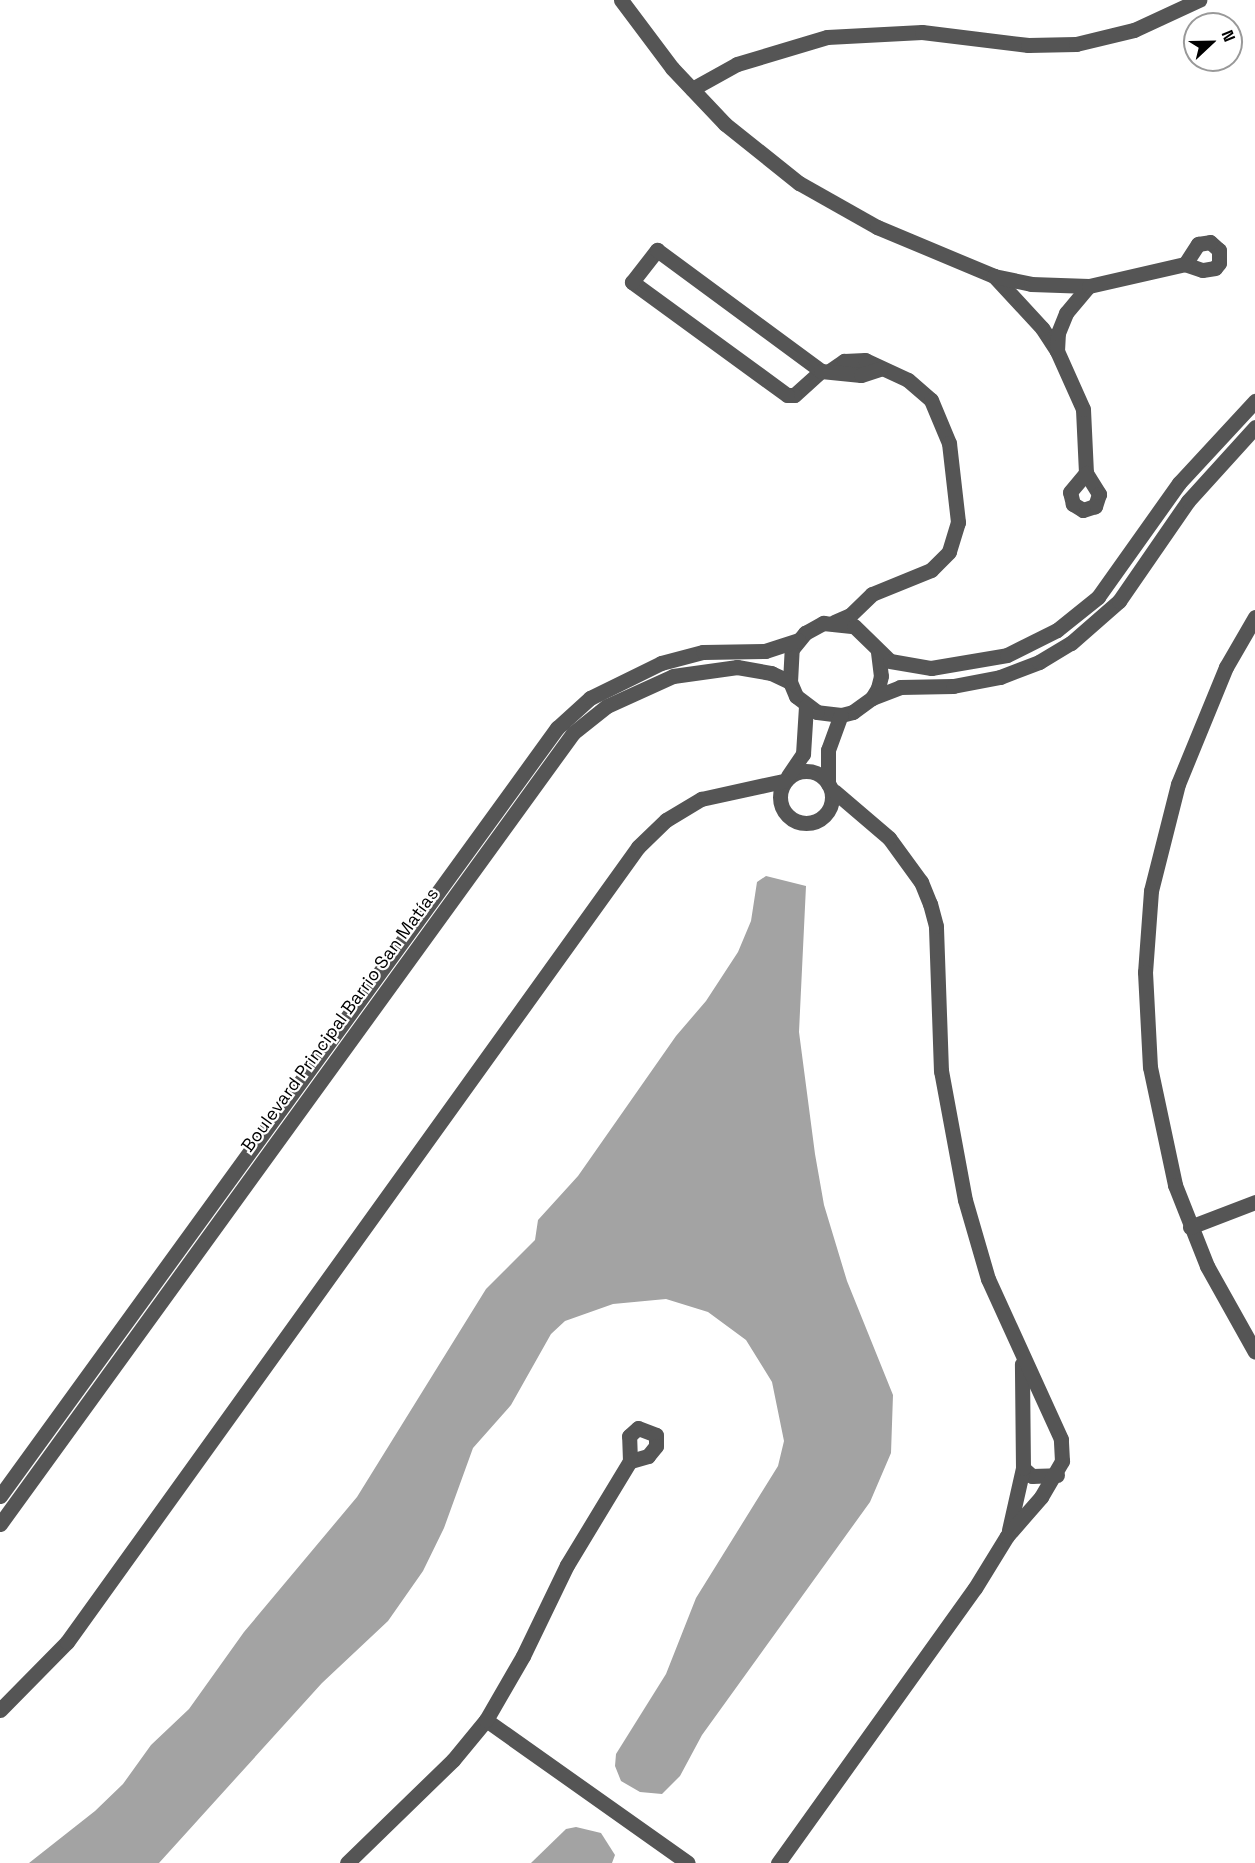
<!DOCTYPE html>
<html>
<head>
<meta charset="utf-8">
<style>
  body { margin:0 }
  #map { position:relative; width:1255px; height:1863px; overflow:hidden; background:#fff; font-family:"Space Grotesk",sans-serif }
  div>[style] { position:absolute }
  .water>* { inset:0; background:#a3a3a3 }
  .minor>* { height:15px; margin:-7.5px; padding:0 7.5px; transform-origin:7.5px; border-radius:7.5px; background:#555 }
  .minor>.ring { margin:-7.5px; padding:0; box-sizing:content-box; background:none; border:15px solid #555; border-radius:50% }
  span { translate:-50% -50%; white-space:nowrap; text-align:center; line-height:1.15; -webkit-text-stroke:4.5px #fff; paint-order:stroke }
  .street-label { font-size:18px; color:#000 }
  .north { position:absolute; left:1183px; top:12px; width:60px; height:60px; box-sizing:border-box; background:#fff; border:2px solid #999; border-radius:50%; rotate:68deg; font-size:16px; font-weight:700; line-height:24px; text-align:center; color:#000 }
  .north::after { content:''; display:block; margin:auto; width:21px; height:27px; background:#000; clip-path:polygon(50% 0,100% 100%,50% 72%,0 100%) }
</style>
</head>
<body>
<div id="map">
  <div class="water">
    <div style="clip-path:polygon(766px 876px,806px 886px,799px 1032px,815px 1154px,824px 1205px,847px 1281px,893px 1395px,891px 1453px,870px 1502px,702px 1735px,680px 1776px,662px 1794px,640px 1792px,621px 1781px,615px 1766px,616px 1754px,666px 1674px,696px 1598px,778px 1466px,784px 1441px,772px 1382px,746px 1340px,708px 1312px,666px 1299px,613px 1304px,565px 1321px,551px 1334px,511px 1405px,473px 1448px,444px 1528px,423px 1571px,388px 1621px,322px 1683px,159px 1863px,29px 1863px,95px 1811px,123px 1784px,151px 1745px,189px 1709px,244px 1632px,357px 1497px,486px 1289px,535px 1240px,538px 1220px,578px 1176px,676px 1036px,706px 1001px,738px 952px,751px 921px,757px 882px)"></div>
    <div style="clip-path:polygon(576px 1827px,601px 1833px,615px 1855px,612px 1863px,531px 1863px,566px 1829px)"></div>
  </div>
  <div class="minor">
    <div style="left:621px;top:0;width:85px;rotate:53.1deg"></div>
    <div style="left:672px;top:68px;width:77px;rotate:46.6deg"></div>
    <div style="left:725px;top:124px;width:95px;rotate:38.6deg"></div>
    <div style="left:799px;top:183px;width:90px;rotate:29.4deg"></div>
    <div style="left:877px;top:227px;width:127px;rotate:22.7deg"></div>
    <div style="left:692px;top:89px;width:51px;rotate:-29.1deg"></div>
    <div style="left:737px;top:64px;width:94px;rotate:-16.7deg"></div>
    <div style="left:827px;top:37px;width:95px;rotate:-3deg"></div>
    <div style="left:922px;top:32px;width:107px;rotate:7deg"></div>
    <div style="left:1028px;top:45px;width:48px;rotate:-1.2deg"></div>
    <div style="left:1076px;top:44px;width:60px;rotate:-13.6deg"></div>
    <div style="left:1134px;top:30px;width:72px;rotate:-24.8deg"></div>
    <div style="left:1210px;top:242px;width:12px;rotate:42deg"></div>
    <div style="left:1219px;top:250px;width:13px;rotate:90deg"></div>
    <div style="left:1219px;top:263px;width:6px;rotate:129deg"></div>
    <div style="left:1215px;top:268px;width:13px;rotate:171deg"></div>
    <div style="left:1202px;top:270px;width:18px;rotate:-161deg"></div>
    <div style="left:1185px;top:264px;width:24px;rotate:-57deg"></div>
    <div style="left:1198px;top:244px;width:12px;rotate:-9deg"></div>
    <div style="left:1057px;top:351px;width:27px;rotate:-123deg"></div>
    <div style="left:1042px;top:328px;width:71px;rotate:-132.7deg"></div>
    <div style="left:994px;top:276px;width:38px;rotate:12deg"></div>
    <div style="left:1031px;top:284px;width:58px;rotate:2deg"></div>
    <div style="left:831px;top:370px;width:16px;rotate:-35deg"></div>
    <div style="left:844px;top:361px;width:21px;rotate:-3deg"></div>
    <div style="left:865px;top:360px;width:47px;rotate:24.9deg"></div>
    <div style="left:908px;top:380px;width:30px;rotate:41deg"></div>
    <div style="left:931px;top:400px;width:47px;rotate:67.3deg"></div>
    <div style="left:949px;top:443px;width:80px;rotate:83.5deg"></div>
    <div style="left:958px;top:522px;width:31px;rotate:107deg"></div>
    <div style="left:949px;top:552px;width:25px;rotate:135deg"></div>
    <div style="left:931px;top:570px;width:64px;rotate:157.9deg"></div>
    <div style="left:872px;top:594px;width:30px;rotate:136deg"></div>
    <div style="left:850px;top:615px;width:17px;rotate:156deg"></div>
    <div style="left:821px;top:371px;width:36px;rotate:138deg"></div>
    <div style="left:794px;top:395px;width:7px;rotate:180deg"></div>
    <div style="left:787px;top:395px;width:192px;rotate:-143.9deg"></div>
    <div style="left:632px;top:282px;width:41px;rotate:-52deg"></div>
    <div style="left:657px;top:250px;width:204px;rotate:36.4deg"></div>
    <div style="left:821px;top:371px;width:40px;rotate:5.7deg"></div>
    <div style="left:861px;top:375px;width:20px;rotate:-18deg"></div>
    <div style="left:1086px;top:473px;width:64px;rotate:-92.7deg"></div>
    <div style="left:1083px;top:409px;width:64px;rotate:-114.1deg"></div>
    <div style="left:1057px;top:351px;width:18px;rotate:-87deg"></div>
    <div style="left:1058px;top:333px;width:22px;rotate:-68deg"></div>
    <div style="left:1066px;top:313px;width:35px;rotate:-50deg"></div>
    <div style="left:1089px;top:286px;width:98px;rotate:-12.9deg"></div>
    <div style="left:1086px;top:473px;width:25px;rotate:58deg"></div>
    <div style="left:1099px;top:494px;width:13px;rotate:108deg"></div>
    <div style="left:1095px;top:506px;width:13px;rotate:162deg"></div>
    <div style="left:1083px;top:510px;width:12px;rotate:-149deg"></div>
    <div style="left:1073px;top:504px;width:12px;rotate:-104deg"></div>
    <div style="left:1070px;top:492px;width:25px;rotate:-50deg"></div>
    <div style="left:1255px;top:617px;width:58px;rotate:120.1deg"></div>
    <div style="left:1226px;top:667px;width:126px;rotate:112.3deg"></div>
    <div style="left:1178px;top:784px;width:110px;rotate:104.2deg"></div>
    <div style="left:1151px;top:891px;width:81px;rotate:94.2deg"></div>
    <div style="left:1145px;top:972px;width:95px;rotate:87deg"></div>
    <div style="left:1150px;top:1067px;width:121px;rotate:78deg"></div>
    <div style="left:1175px;top:1185px;width:87px;rotate:68.4deg"></div>
    <div style="left:1207px;top:1266px;width:98px;rotate:60.8deg"></div>
    <div style="left:878px;top:652px;width:24px;rotate:83deg"></div>
    <div style="left:881px;top:676px;width:12px;rotate:104deg"></div>
    <div style="left:878px;top:688px;width:12px;rotate:121deg"></div>
    <div style="left:872px;top:698px;width:24px;rotate:144deg"></div>
    <div style="left:853px;top:712px;width:12px;rotate:166deg"></div>
    <div style="left:841px;top:715px;width:24px;rotate:-173deg"></div>
    <div style="left:817px;top:712px;width:26px;rotate:-143deg"></div>
    <div style="left:796px;top:696px;width:15px;rotate:-113deg"></div>
    <div style="left:790px;top:682px;width:33px;rotate:-87deg"></div>
    <div style="left:792px;top:649px;width:21px;rotate:-51deg"></div>
    <div style="left:805px;top:633px;width:21px;rotate:-29deg"></div>
    <div style="left:823px;top:623px;width:31px;rotate:6deg"></div>
    <div style="left:854px;top:626px;width:50px;rotate:44.2deg"></div>
    <div style="left:890px;top:661px;width:42px;rotate:9.7deg"></div>
    <div style="left:931px;top:668px;width:77px;rotate:-9.7deg"></div>
    <div style="left:1007px;top:655px;width:56px;rotate:-26.6deg"></div>
    <div style="left:1057px;top:630px;width:53px;rotate:-38.8deg"></div>
    <div style="left:1098px;top:597px;width:140px;rotate:-54.6deg"></div>
    <div style="left:1179px;top:483px;width:112px;rotate:-47.2deg"></div>
    <div style="left:872px;top:698px;width:30px;rotate:-21deg"></div>
    <div style="left:900px;top:687px;width:53px;rotate:-1.1deg"></div>
    <div style="left:953px;top:686px;width:48px;rotate:-10.8deg"></div>
    <div style="left:1000px;top:677px;width:42px;rotate:-21deg"></div>
    <div style="left:1039px;top:662px;width:37px;rotate:-31deg"></div>
    <div style="left:1071px;top:643px;width:64px;rotate:-41.2deg"></div>
    <div style="left:1119px;top:601px;width:121px;rotate:-55.4deg"></div>
    <div style="left:1188px;top:501px;width:100px;rotate:-47.8deg"></div>
    <div class="ring" style="left:780px;top:771px;width:37px;height:37px"></div>
    <div style="left:788px;top:776px;width:27px;rotate:-56deg"></div>
    <div style="left:803px;top:754px;width:48px;rotate:-86.4deg"></div>
    <div style="left:828px;top:784px;width:34px;rotate:-90deg"></div>
    <div style="left:828px;top:750px;width:37px;rotate:-70deg"></div>
    <div style="left:1190px;top:1227px;width:70px;rotate:-21deg"></div>
    <div style="left:638px;top:1428px;width:19px;rotate:21deg"></div>
    <div style="left:656px;top:1435px;width:11px;rotate:90deg"></div>
    <div style="left:656px;top:1446px;width:13px;rotate:129deg"></div>
    <div style="left:648px;top:1456px;width:19px;rotate:164deg"></div>
    <div style="left:630px;top:1461px;width:25px;rotate:-92deg"></div>
    <div style="left:629px;top:1436px;width:12px;rotate:-42deg"></div>
    <div style="left:1023px;top:1468px;width:12px;rotate:42deg"></div>
    <div style="left:1032px;top:1476px;width:25px;rotate:-2deg"></div>
    <div style="left:0;top:1496px;width:949px;rotate:-54.05deg"></div>
    <div style="left:557px;top:728px;width:45px;rotate:-42.3deg"></div>
    <div style="left:590px;top:698px;width:79px;rotate:-26.2deg"></div>
    <div style="left:661px;top:663px;width:43px;rotate:-14.7deg"></div>
    <div style="left:703px;top:652px;width:62px;rotate:-0.9deg"></div>
    <div style="left:765px;top:651px;width:35px;rotate:-18deg"></div>
    <div style="left:0;top:1524px;width:977px;rotate:-54.08deg"></div>
    <div style="left:573px;top:733px;width:43px;rotate:-38.5deg"></div>
    <div style="left:607px;top:706px;width:72px;rotate:-24.4deg"></div>
    <div style="left:673px;top:676px;width:65px;rotate:-8deg"></div>
    <div style="left:737px;top:667px;width:35px;rotate:10deg"></div>
    <div style="left:771px;top:673px;width:21px;rotate:25deg"></div>
    <div style="left:1009px;top:1530px;width:64px;rotate:-77.3deg"></div>
    <div style="left:1023px;top:1468px;width:104px;rotate:-90.6deg"></div>
    <div style="left:0;top:1710px;width:95px;rotate:-45.4deg"></div>
    <div style="left:67px;top:1642px;width:979px;rotate:-54.31deg"></div>
    <div style="left:638px;top:847px;width:39px;rotate:-44deg"></div>
    <div style="left:666px;top:820px;width:41px;rotate:-31deg"></div>
    <div style="left:701px;top:799px;width:84px;rotate:-12.4deg"></div>
    <div style="left:486px;top:1720px;width:247px;rotate:35.3deg"></div>
    <div style="left:347px;top:1863px;width:148px;rotate:-44.2deg"></div>
    <div style="left:453px;top:1760px;width:52px;rotate:-50.5deg"></div>
    <div style="left:486px;top:1720px;width:74px;rotate:-60deg"></div>
    <div style="left:523px;top:1656px;width:101px;rotate:-64.2deg"></div>
    <div style="left:567px;top:1565px;width:122px;rotate:-58.8deg"></div>
    <div style="left:778px;top:1863px;width:338px;rotate:-54.4deg"></div>
    <div style="left:975px;top:1588px;width:61px;rotate:-58.4deg"></div>
    <div style="left:1007px;top:1536px;width:52px;rotate:-48.9deg"></div>
    <div style="left:1041px;top:1497px;width:42px;rotate:-59.7deg"></div>
    <div style="left:1062px;top:1461px;width:22px;rotate:-93deg"></div>
    <div style="left:1061px;top:1439px;width:176px;rotate:-114.5deg"></div>
    <div style="left:988px;top:1279px;width:82px;rotate:-106.2deg"></div>
    <div style="left:965px;top:1200px;width:131px;rotate:-100.5deg"></div>
    <div style="left:941px;top:1071px;width:145px;rotate:-92deg"></div>
    <div style="left:936px;top:926px;width:23px;rotate:-105deg"></div>
    <div style="left:930px;top:904px;width:24px;rotate:-112deg"></div>
    <div style="left:921px;top:882px;width:54px;rotate:-126deg"></div>
    <div style="left:889px;top:838px;width:72px;rotate:-139.5deg"></div>
  </div>
  <div class="street-label">
    <span style="left:340px;top:1020px;rotate:-54deg">Boulevard Principal Barrio San Matías</span>
  </div>
  <div class="north">N</div>
</div>
</body>
</html>
